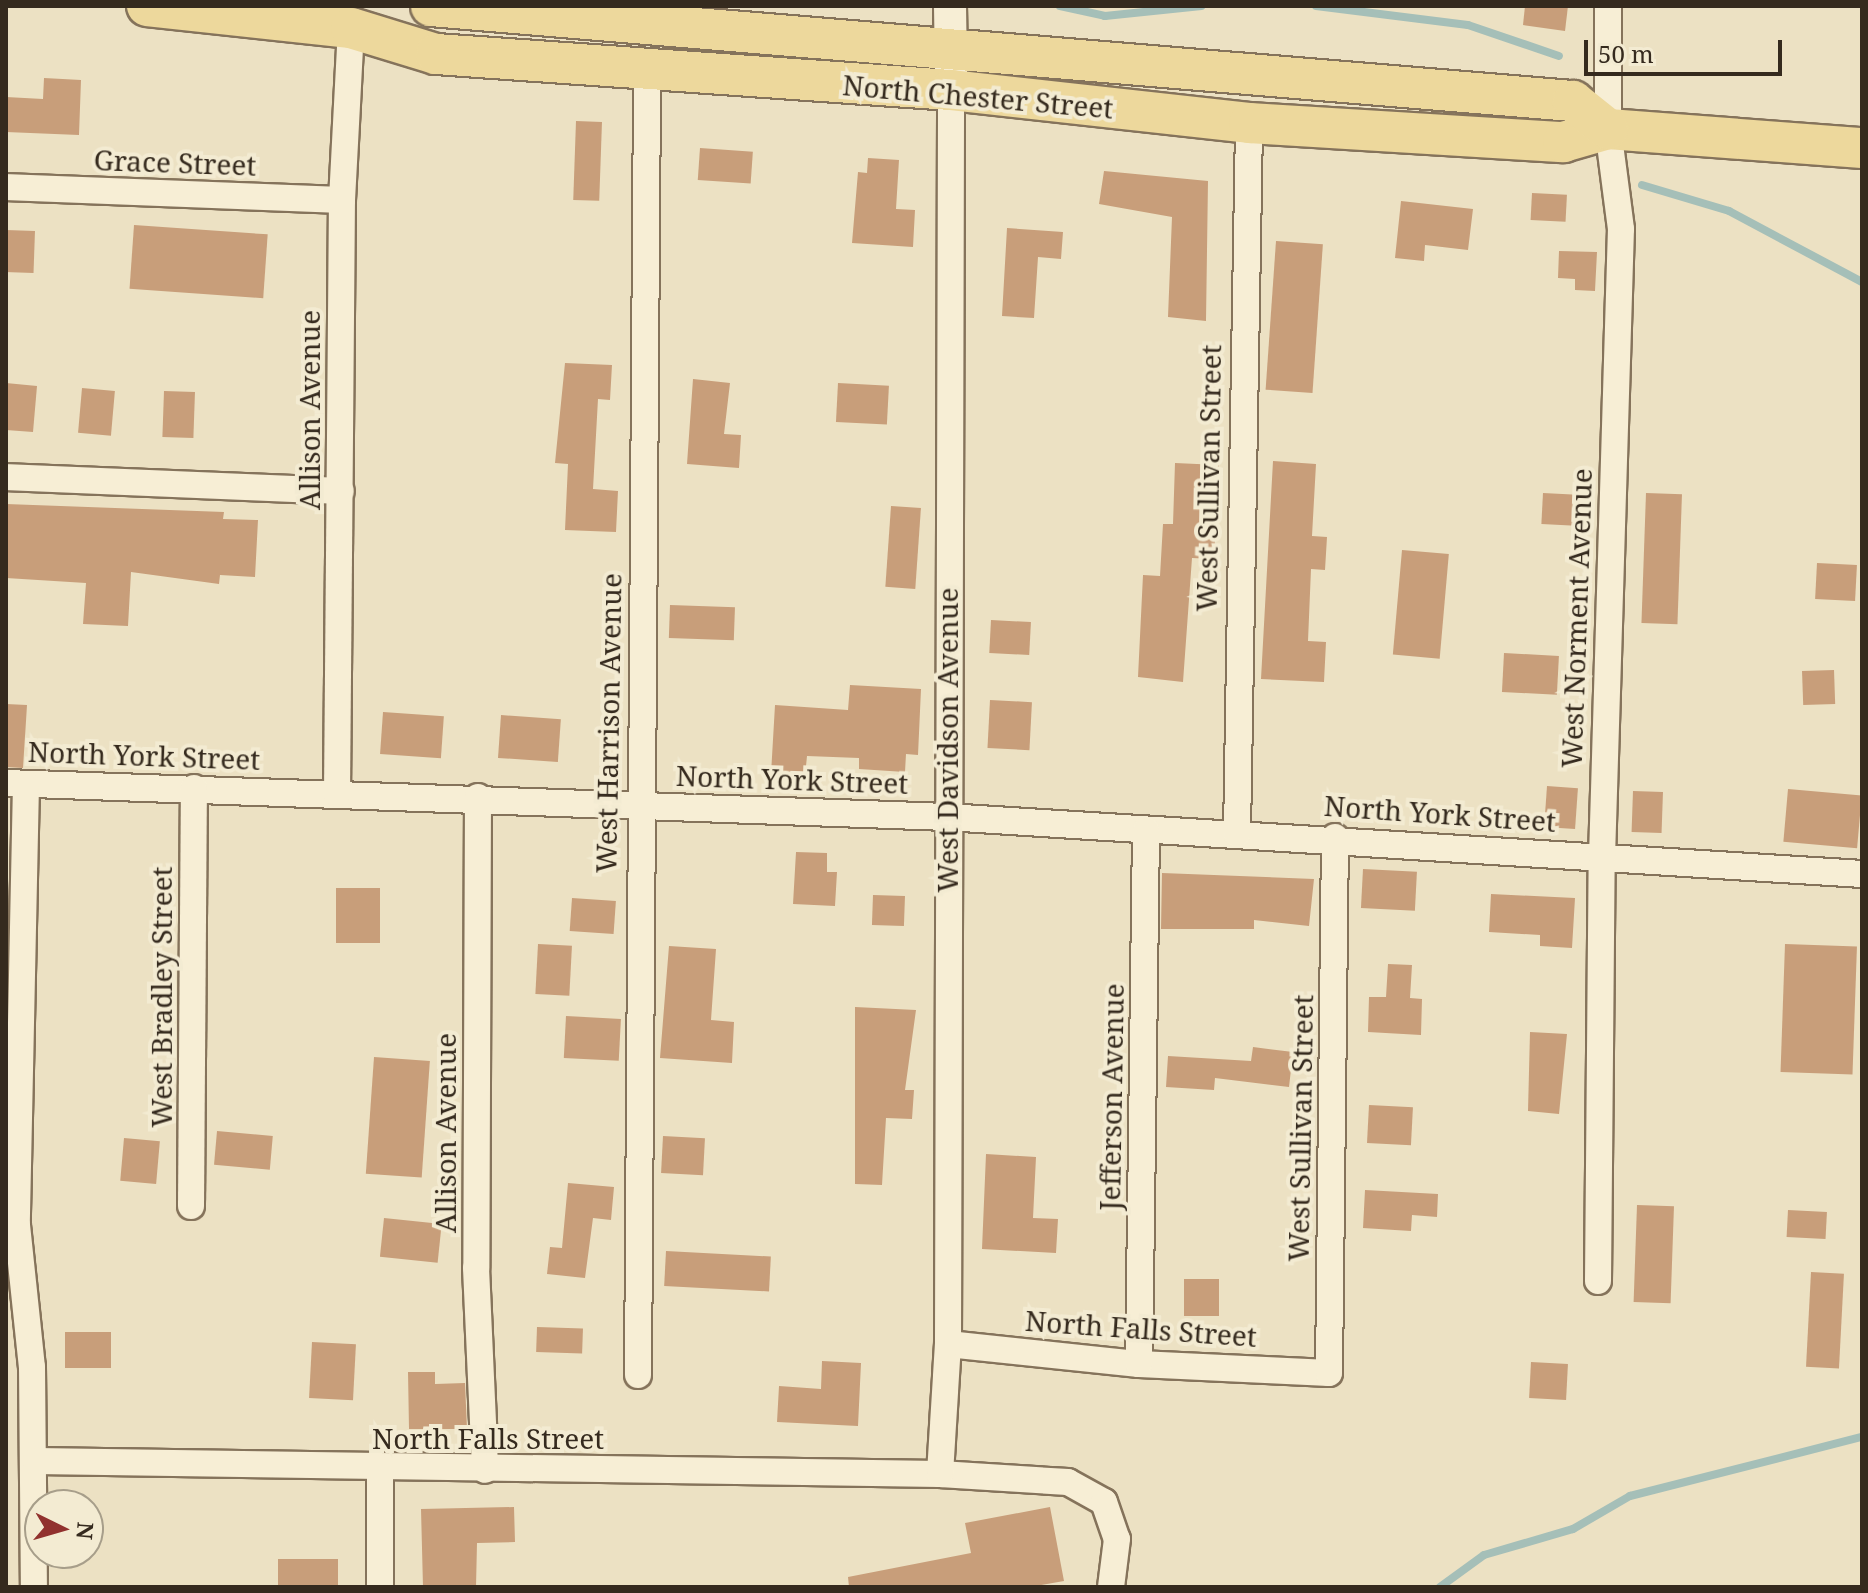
<!DOCTYPE html>
<html>
<head>
<meta charset="utf-8">
<style>
  body { margin:0 }
  #map { position:relative; width:1868px; height:1593px; overflow:hidden; background:#ece1c3; font-family:"Noto Serif",serif }
  div>[style] { position:absolute }
  .stream>* { height:8px; margin:-4px; padding:0 4px; transform-origin:4px; border-radius:4px; background:#a5bfb8 }
  .building>* { inset:0; background:#c89e7a; transform-origin:0 0 }
  .roads { filter:drop-shadow(2px 0 #85735b) drop-shadow(-2px 0 #85735b) drop-shadow(0 2px #85735b) drop-shadow(0 -2px #85735b) }
  .minor>* { height:26px; margin:-13px; padding:0 13px; transform-origin:13px; border-radius:13px; background:#f7eed5 }
  .tertiary>* { height:32px; margin:-16px; padding:0 16px; transform-origin:16px; border-radius:16px; background:#f7eed5 }
  .primary>* { height:40px; margin:-20px; padding:0 20px; transform-origin:20px; border-radius:20px; background:#edd89c }
  span { translate:-50% -50%; white-space:nowrap; text-align:center; line-height:1.15; -webkit-text-stroke:8px #f3ebd2; paint-order:stroke }
  .street-label { font-size:28px; color:#352a1e }
  .frame { position:absolute; inset:0; border:8px solid #352a1e; pointer-events:none }
  .north { position:absolute; left:24px; top:1489px; width:80px; height:80px; box-sizing:border-box; background:#f3ebd2; border:2px solid #a79e8a; border-radius:50%; rotate:95deg; font-size:22px; font-weight:700; line-height:32px; text-align:center; color:#352a1e }
  .north::after { content:''; display:block; margin:auto; width:28px; height:36px; background:#91312e; clip-path:polygon(50% 0,100% 100%,50% 72%,0 100%) }
  .scale { position:absolute; left:1584px; top:40px; width:198px; height:36px; box-sizing:border-box; border:4px solid #352a1e; border-top:0; padding-left:10px; font-size:24px; line-height:28px; white-space:nowrap; color:#352a1e; -webkit-text-stroke:6px #f3ebd2; paint-order:stroke }
</style>
</head>
<body>
<div id="map">
  <div class="stream">
    <div style="left:1060px;top:6px;width:46px;rotate:12.5deg"></div>
    <div style="left:1105px;top:16px;width:97px;rotate:-5.9deg"></div>
    <div style="left:1316px;top:6px;width:153px;rotate:7.1deg"></div>
    <div style="left:1468px;top:25px;width:96px;rotate:18.8deg"></div>
    <div style="left:1642px;top:185px;width:91px;rotate:16.6deg"></div>
    <div style="left:1729px;top:211px;width:151px;rotate:28.1deg"></div>
    <div style="left:1440px;top:1587px;width:54px;rotate:-36deg"></div>
    <div style="left:1484px;top:1555px;width:93px;rotate:-16.3deg"></div>
    <div style="left:1573px;top:1529px;width:66px;rotate:-30.1deg"></div>
    <div style="left:1630px;top:1496px;width:239px;rotate:-14.3deg"></div>
  </div>
  <div class="building">
    <div style="clip-path:polygon(1525px 6px,1568px 6px,1565px 31px,1523px 25px)"></div>
    <div style="clip-path:polygon(44px 78px,81px 80px,79px 135px,6px 132px,6px 97px,43px 99px)"></div>
    <div style="left:576px;top:121px;width:26px;height:79px;rotate:2deg"></div>
    <div style="left:700px;top:148px;width:53px;height:32px;rotate:4deg"></div>
    <div style="clip-path:polygon(868px 158px,899px 160px,896px 209px,915px 210px,913px 247px,852px 243px,858px 172px,867px 173px)"></div>
    <div style="clip-path:polygon(1104px 171px,1208px 181px,1206px 321px,1168px 317px,1172px 217px,1099px 204px)"></div>
    <div style="left:1532px;top:193px;width:35px;height:27px;rotate:3deg"></div>
    <div style="clip-path:polygon(1401px 201px,1473px 209px,1468px 250px,1425px 245px,1424px 261px,1395px 258px)"></div>
    <div style="left:134px;top:225px;width:134px;height:64px;rotate:4deg"></div>
    <div style="clip-path:polygon(1007px 228px,1063px 232px,1061px 259px,1038px 257px,1034px 318px,1002px 316px)"></div>
    <div style="left:6px;top:230px;width:29px;height:42px;rotate:2deg"></div>
    <div style="left:1276px;top:241px;width:47px;height:149px;rotate:4deg"></div>
    <div style="clip-path:polygon(1559px 251px,1597px 252px,1595px 291px,1575px 290px,1575px 279px,1558px 278px)"></div>
    <div style="clip-path:polygon(565px 363px,612px 365px,610px 400px,598px 399px,593px 489px,618px 491px,616px 532px,565px 530px,568px 464px,555px 463px)"></div>
    <div style="clip-path:polygon(693px 379px,730px 383px,724px 434px,741px 435px,739px 468px,687px 464px)"></div>
    <div style="clip-path:polygon(6px 383px,37px 386px,33px 432px,6px 430px)"></div>
    <div style="left:838px;top:383px;width:51px;height:39px;rotate:3deg"></div>
    <div style="left:82px;top:388px;width:33px;height:45px;rotate:5deg"></div>
    <div style="left:164px;top:391px;width:31px;height:46px;rotate:2deg"></div>
    <div style="clip-path:polygon(1273px 461px,1316px 464px,1312px 536px,1327px 537px,1325px 570px,1311px 569px,1308px 641px,1326px 642px,1324px 682px,1261px 679px)"></div>
    <div style="clip-path:polygon(1175px 463px,1219px 465px,1214px 559px,1192px 558px,1183px 682px,1138px 677px,1143px 575px,1160px 576px,1163px 524px,1173px 524px)"></div>
    <div style="left:1543px;top:493px;width:39px;height:31px;rotate:3deg"></div>
    <div style="left:1646px;top:493px;width:36px;height:130px;rotate:2deg"></div>
    <div style="clip-path:polygon(6px 504px,224px 512px,223px 519px,258px 520px,255px 577px,220px 575px,219px 584px,131px 572px,128px 626px,83px 624px,86px 583px,6px 578px)"></div>
    <div style="left:891px;top:506px;width:30px;height:81px;rotate:4deg"></div>
    <div style="left:1402px;top:550px;width:47px;height:105px;rotate:5deg"></div>
    <div style="left:1817px;top:563px;width:40px;height:36px;rotate:3deg"></div>
    <div style="left:670px;top:605px;width:65px;height:33px;rotate:2deg"></div>
    <div style="left:991px;top:620px;width:40px;height:33px;rotate:3deg"></div>
    <div style="left:1504px;top:653px;width:55px;height:39px;rotate:3deg"></div>
    <div style="left:1834px;top:670px;width:34px;height:32px;rotate:88deg"></div>
    <div style="clip-path:polygon(850px 685px,921px 689px,918px 755px,906px 754px,905px 772px,859px 769px,859px 758px,807px 756px,805px 776px,771px 774px,775px 705px,848px 710px)"></div>
    <div style="left:990px;top:700px;width:42px;height:48px;rotate:3deg"></div>
    <div style="clip-path:polygon(6px 704px,27px 705px,23px 768px,6px 767px)"></div>
    <div style="left:383px;top:712px;width:61px;height:42px;rotate:4deg"></div>
    <div style="left:501px;top:715px;width:60px;height:43px;rotate:4deg"></div>
    <div style="left:1547px;top:786px;width:31px;height:41px;rotate:4deg"></div>
    <div style="left:1788px;top:789px;width:74px;height:53px;rotate:5deg"></div>
    <div style="left:1633px;top:791px;width:30px;height:41px;rotate:2deg"></div>
    <div style="clip-path:polygon(796px 852px,827px 853px,827px 872px,837px 872px,835px 906px,793px 904px)"></div>
    <div style="left:1363px;top:869px;width:54px;height:39px;rotate:3deg"></div>
    <div style="clip-path:polygon(1162px 873px,1314px 879px,1309px 926px,1254px 920px,1254px 929px,1161px 929px)"></div>
    <div style="left:336px;top:888px;width:44px;height:55px"></div>
    <div style="clip-path:polygon(1491px 894px,1575px 898px,1572px 948px,1540px 946px,1540px 935px,1489px 932px)"></div>
    <div style="left:873px;top:895px;width:32px;height:30px;rotate:2deg"></div>
    <div style="left:572px;top:898px;width:44px;height:33px;rotate:4deg"></div>
    <div style="left:538px;top:944px;width:34px;height:50px;rotate:3deg"></div>
    <div style="left:1785px;top:944px;width:72px;height:128px;rotate:2deg"></div>
    <div style="clip-path:polygon(669px 946px,716px 949px,711px 1020px,734px 1022px,732px 1063px,660px 1058px)"></div>
    <div style="clip-path:polygon(1388px 964px,1412px 965px,1410px 998px,1422px 999px,1421px 1035px,1368px 1032px,1369px 997px,1386px 997px)"></div>
    <div style="clip-path:polygon(855px 1007px,916px 1010px,905px 1090px,914px 1090px,912px 1119px,886px 1118px,882px 1185px,855px 1184px)"></div>
    <div style="left:566px;top:1016px;width:55px;height:42px;rotate:3deg"></div>
    <div style="clip-path:polygon(1530px 1032px,1567px 1034px,1559px 1114px,1528px 1111px)"></div>
    <div style="clip-path:polygon(1253px 1047px,1293px 1052px,1289px 1087px,1215px 1078px,1214px 1090px,1166px 1087px,1168px 1056px,1251px 1061px)"></div>
    <div style="left:374px;top:1057px;width:56px;height:117px;rotate:4deg"></div>
    <div style="left:1369px;top:1105px;width:44px;height:38px;rotate:3deg"></div>
    <div style="left:217px;top:1131px;width:56px;height:34px;rotate:5deg"></div>
    <div style="left:663px;top:1136px;width:42px;height:37px;rotate:3deg"></div>
    <div style="left:124px;top:1138px;width:36px;height:43px;rotate:5deg"></div>
    <div style="clip-path:polygon(986px 1154px,1036px 1157px,1033px 1218px,1058px 1219px,1056px 1253px,982px 1249px)"></div>
    <div style="clip-path:polygon(568px 1183px,614px 1187px,611px 1220px,593px 1218px,585px 1278px,547px 1274px,550px 1247px,562px 1248px)"></div>
    <div style="clip-path:polygon(1365px 1190px,1438px 1194px,1437px 1217px,1412px 1215px,1411px 1231px,1363px 1228px)"></div>
    <div style="left:1637px;top:1205px;width:37px;height:97px;rotate:2deg"></div>
    <div style="left:1788px;top:1210px;width:39px;height:27px;rotate:3deg"></div>
    <div style="left:384px;top:1218px;width:58px;height:39px;rotate:6deg"></div>
    <div style="left:666px;top:1251px;width:105px;height:35px;rotate:3deg"></div>
    <div style="left:1811px;top:1272px;width:33px;height:95px;rotate:3deg"></div>
    <div style="left:1184px;top:1279px;width:35px;height:37px"></div>
    <div style="left:537px;top:1327px;width:46px;height:25px;rotate:2deg"></div>
    <div style="left:111px;top:1332px;width:36px;height:46px;rotate:90deg"></div>
    <div style="left:312px;top:1342px;width:44px;height:56px;rotate:3deg"></div>
    <div style="clip-path:polygon(822px 1361px,861px 1363px,858px 1426px,777px 1422px,779px 1386px,821px 1389px)"></div>
    <div style="left:1531px;top:1362px;width:37px;height:36px;rotate:3deg"></div>
    <div style="clip-path:polygon(408px 1372px,435px 1372px,435px 1384px,465px 1383px,467px 1429px,409px 1429px)"></div>
    <div style="clip-path:polygon(514px 1507px,515px 1542px,477px 1543px,476px 1587px,423px 1587px,421px 1509px)"></div>
    <div style="clip-path:polygon(1050px 1507px,1064px 1581px,1030px 1587px,849px 1587px,848px 1577px,971px 1553px,965px 1523px)"></div>
    <div style="left:338px;top:1559px;width:28px;height:60px;rotate:90deg"></div>
  </div>
  <div class="roads">
    <div class="minor">
      <div style="left:6px;top:187px;width:336px;rotate:2.2deg"></div>
      <div style="left:6px;top:477px;width:335px;rotate:2.4deg"></div>
      <div style="left:6px;top:783px;width:941px;rotate:2.07deg"></div>
      <div style="left:946px;top:817px;width:918px;rotate:3.56deg"></div>
      <div style="left:26px;top:784px;width:441px;rotate:91.2deg"></div>
      <div style="left:17px;top:1225px;width:143px;rotate:84deg"></div>
      <div style="left:32px;top:1367px;width:220px;rotate:89.5deg"></div>
      <div style="left:337px;top:794px;width:594px;rotate:-89.52deg"></div>
      <div style="left:342px;top:200px;width:172px;rotate:-87deg"></div>
      <div style="left:478px;top:797px;width:471px;rotate:90.2deg"></div>
      <div style="left:476px;top:1268px;width:202px;rotate:87.4deg"></div>
      <div style="left:1237px;top:834px;width:711px;rotate:-89.03deg"></div>
      <div style="left:191px;top:1206px;width:418px;rotate:-89.6deg"></div>
      <div style="left:1598px;top:1281px;width:424px;rotate:-89.5deg"></div>
      <div style="left:1602px;top:857px;width:628px;rotate:-88.27deg"></div>
      <div style="left:1621px;top:229px;width:101px;rotate:-97.4deg"></div>
      <div style="left:1608px;top:129px;width:123px;rotate:-90deg"></div>
      <div style="left:948px;top:1344px;width:192px;rotate:6deg"></div>
      <div style="left:1139px;top:1364px;width:190px;rotate:2.7deg"></div>
      <div style="left:1329px;top:1373px;width:536px;rotate:-89.36deg"></div>
      <div style="left:1139px;top:1364px;width:534px;rotate:-89.25deg"></div>
      <div style="left:638px;top:1375px;width:1304px;rotate:-89.6deg"></div>
      <div style="left:36px;top:1461px;width:904px;rotate:0.82deg"></div>
      <div style="left:940px;top:1474px;width:128px;rotate:3.6deg"></div>
      <div style="left:1068px;top:1482px;width:41px;rotate:29.1deg"></div>
      <div style="left:1104px;top:1502px;width:39px;rotate:71deg"></div>
      <div style="left:1117px;top:1539px;width:48px;rotate:97.1deg"></div>
      <div style="left:380px;top:1470px;width:117px;rotate:90deg"></div>
      <div style="left:940px;top:1474px;width:130px;rotate:-86.5deg"></div>
      <div style="left:948px;top:1344px;width:1254px;rotate:-89.86deg"></div>
    </div>
    <div class="tertiary">
      <div style="left:950px;top:6px;width:65px;rotate:89.1deg"></div>
    </div>
    <div class="primary">
      <div style="left:147px;top:6px;width:205px;rotate:6.2deg"></div>
      <div style="left:351px;top:28px;width:89px;rotate:17deg"></div>
      <div style="left:436px;top:54px;width:516px;rotate:4deg"></div>
      <div style="left:951px;top:90px;width:300px;rotate:6.3deg"></div>
      <div style="left:1249px;top:123px;width:315px;rotate:3.5deg"></div>
      <div style="left:1563px;top:142px;width:47px;rotate:-16.1deg"></div>
      <div style="left:1608px;top:129px;width:255px;rotate:4.3deg"></div>
      <div style="left:431px;top:6px;width:1146px;rotate:4.76deg"></div>
      <div style="left:1573px;top:101px;width:45px;rotate:38.7deg"></div>
    </div>
  </div>
  <div class="street-label">
    <span style="left:978px;top:96px;rotate:5deg">North Chester Street</span>
    <span style="left:175px;top:162px;rotate:2deg">Grace Street</span>
    <span style="left:309px;top:410px;rotate:-90deg">Allison Avenue</span>
    <span style="left:1208px;top:478px;rotate:-89deg">West Sullivan Street</span>
    <span style="left:1576px;top:618px;rotate:-88deg">West Norment Avenue</span>
    <span style="left:608px;top:723px;rotate:-89deg">West Harrison Avenue</span>
    <span style="left:947px;top:740px;rotate:-90deg">West Davidson Avenue</span>
    <span style="left:144px;top:755px;rotate:2deg">North York Street</span>
    <span style="left:792px;top:779px;rotate:2deg">North York Street</span>
    <span style="left:1440px;top:813px;rotate:4deg">North York Street</span>
    <span style="left:161px;top:997px;rotate:-90deg">West Bradley Street</span>
    <span style="left:1111px;top:1097px;rotate:-89deg">Jefferson Avenue</span>
    <span style="left:1300px;top:1128px;rotate:-89deg">West Sullivan Street</span>
    <span style="left:445px;top:1133px;rotate:-90deg">Allison Avenue</span>
    <span style="left:1141px;top:1328px;rotate:4deg">North Falls Street</span>
    <span style="left:488px;top:1438px">North Falls Street</span>
  </div>
  <div class="frame"></div>
  <div class="north">N</div>
  <div class="scale">50 m</div>
</div>
</body>
</html>
